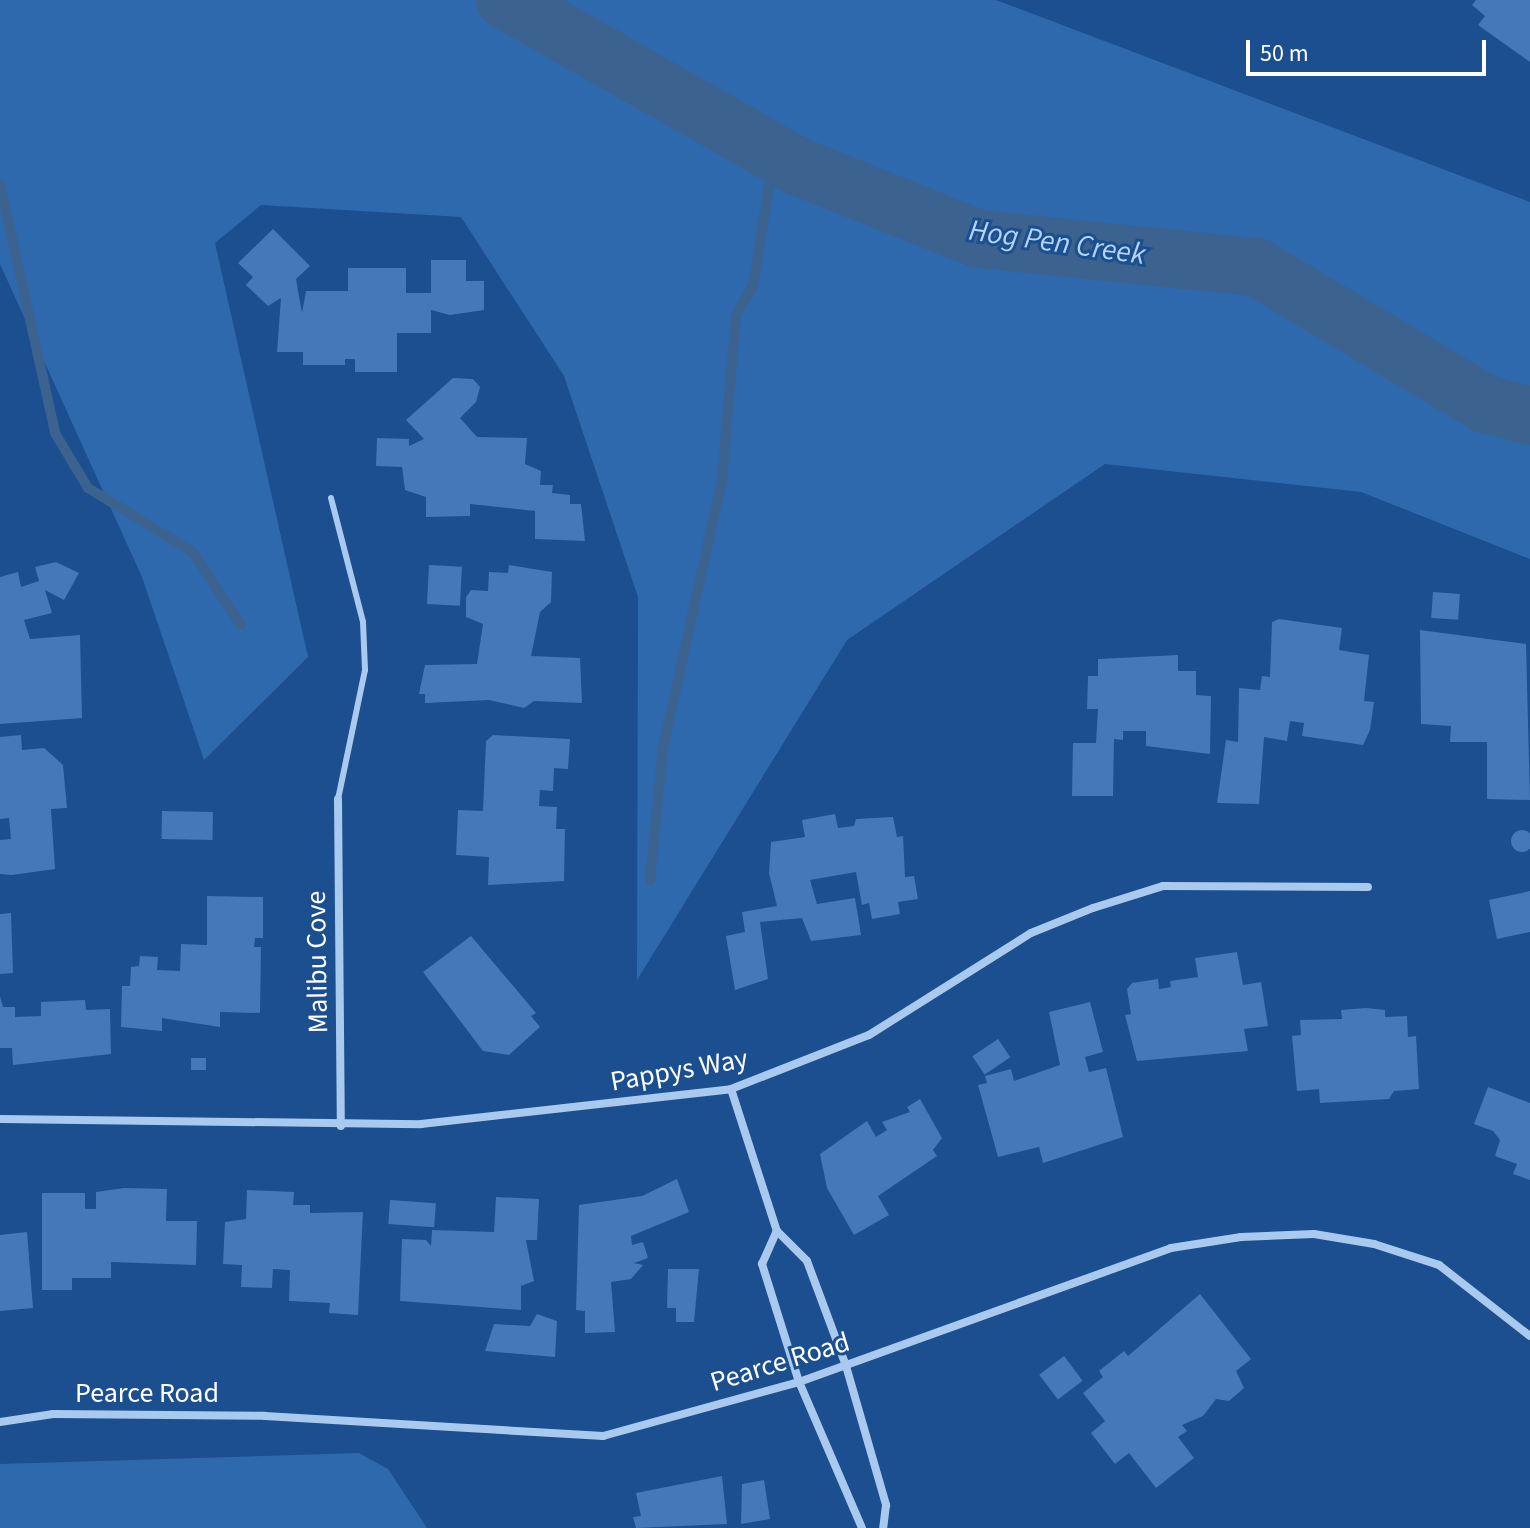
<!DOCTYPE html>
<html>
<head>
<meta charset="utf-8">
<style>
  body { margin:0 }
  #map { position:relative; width:1530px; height:1528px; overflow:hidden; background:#1b4f8f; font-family:"Source Sans 3",sans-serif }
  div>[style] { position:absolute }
  .green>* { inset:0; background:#2e69ad }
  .stream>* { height:10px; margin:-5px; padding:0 5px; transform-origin:5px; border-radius:5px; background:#3c6290 }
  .river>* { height:58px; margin:-29px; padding:0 29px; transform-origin:29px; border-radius:29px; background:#3c6290 }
  .building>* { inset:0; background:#4478b7; transform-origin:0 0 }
  .round { border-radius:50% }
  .service>* { height:6px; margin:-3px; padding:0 3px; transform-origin:3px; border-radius:3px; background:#a9c9ee }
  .minor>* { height:8px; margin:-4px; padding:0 4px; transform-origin:4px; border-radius:4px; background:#a9c9ee }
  span { translate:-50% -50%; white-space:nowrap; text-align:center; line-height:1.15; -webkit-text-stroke:6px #1b4f8f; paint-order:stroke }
  .street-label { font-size:28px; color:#fff }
  .water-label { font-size:30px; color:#b5d3f5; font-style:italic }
  .scale { position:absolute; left:1246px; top:40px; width:240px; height:36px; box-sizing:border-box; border:4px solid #fff; border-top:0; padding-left:10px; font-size:24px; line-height:28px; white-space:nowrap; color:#fff; -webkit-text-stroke:6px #1b4f8f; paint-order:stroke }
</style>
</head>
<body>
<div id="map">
  <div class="green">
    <div style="clip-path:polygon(0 0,996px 0,1530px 202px,1530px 559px,1361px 492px,1105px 464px,847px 640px,637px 980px,638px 597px,564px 376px,461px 217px,261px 205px,215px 243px,308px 657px,204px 760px,142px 577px,0 264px)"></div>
    <div style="clip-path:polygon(359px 1453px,388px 1469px,427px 1528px,0 1528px,0 1464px)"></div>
  </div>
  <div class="stream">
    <div style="left:0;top:184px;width:255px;rotate:77.5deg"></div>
    <div style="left:55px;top:433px;width:64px;rotate:59deg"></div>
    <div style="left:88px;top:488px;width:123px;rotate:31.4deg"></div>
    <div style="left:193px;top:552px;width:87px;rotate:56.7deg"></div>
    <div style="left:650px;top:880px;width:133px;rotate:-84.4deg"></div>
    <div style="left:663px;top:748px;width:275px;rotate:-77.6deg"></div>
    <div style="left:722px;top:479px;width:165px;rotate:-85.1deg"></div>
    <div style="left:736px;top:315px;width:34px;rotate:-60deg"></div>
    <div style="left:753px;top:286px;width:135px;rotate:-81deg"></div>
  </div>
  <div class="river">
    <div style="left:505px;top:0;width:336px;rotate:29.6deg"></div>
    <div style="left:797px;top:166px;width:196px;rotate:21.9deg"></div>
    <div style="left:979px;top:239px;width:278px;rotate:5.8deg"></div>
    <div style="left:1256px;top:267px;width:268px;rotate:30.8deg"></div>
    <div style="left:1486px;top:404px;width:46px;rotate:15.3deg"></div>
  </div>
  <div class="building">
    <div style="clip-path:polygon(1476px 0,1530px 0,1530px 62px,1478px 25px,1485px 16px,1472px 5px)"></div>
    <div style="clip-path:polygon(273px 229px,310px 266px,296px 279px,302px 313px,306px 291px,348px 291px,348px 268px,406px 268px,406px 293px,431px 293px,431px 260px,466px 260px,466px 281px,484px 281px,484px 310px,450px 315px,431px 310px,431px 333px,397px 333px,397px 372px,355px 372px,355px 359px,345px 359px,345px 365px,303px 365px,303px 352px,277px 352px,281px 298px,268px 306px,246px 285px,253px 277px,238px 263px)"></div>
    <div style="clip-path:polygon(453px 378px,473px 379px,480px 387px,476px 402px,460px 418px,477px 437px,527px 438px,525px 464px,541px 471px,540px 485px,553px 485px,552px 493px,570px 495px,570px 504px,581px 504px,585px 541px,535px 539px,535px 511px,470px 504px,470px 516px,426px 517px,426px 497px,405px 490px,402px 467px,376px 466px,377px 438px,409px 439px,409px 446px,424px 439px,406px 420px)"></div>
    <div style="clip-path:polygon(56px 562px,79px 573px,64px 600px,45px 590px,52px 613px,24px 620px,30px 639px,80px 635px,82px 718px,0 724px,0 577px,18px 572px,21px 587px,39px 581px,35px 567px)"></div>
    <div style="left:429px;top:565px;width:33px;height:39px;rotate:3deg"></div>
    <div style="clip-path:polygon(509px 565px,552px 572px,551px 602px,540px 612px,531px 656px,580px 658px,582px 703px,534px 701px,524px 708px,489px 700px,425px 703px,425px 694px,419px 694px,425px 665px,477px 664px,483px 624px,466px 617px,466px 597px,471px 590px,488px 591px,489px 572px,508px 573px)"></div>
    <div style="left:1433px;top:592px;width:27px;height:26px;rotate:4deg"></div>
    <div style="clip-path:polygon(1279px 619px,1342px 628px,1339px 650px,1369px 655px,1364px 701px,1374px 702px,1370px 730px,1363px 745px,1302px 736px,1304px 723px,1290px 721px,1287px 741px,1264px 737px,1259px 804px,1217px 803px,1226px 740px,1238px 742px,1239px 688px,1260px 690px,1262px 676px,1270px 677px,1272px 622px)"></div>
    <div style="clip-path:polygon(1420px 630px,1526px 644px,1530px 800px,1487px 799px,1487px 742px,1450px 742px,1451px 726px,1421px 724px)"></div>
    <div style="clip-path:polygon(1178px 655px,1178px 671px,1196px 671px,1196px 695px,1211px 696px,1210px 754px,1146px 746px,1146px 731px,1123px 731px,1123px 740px,1114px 739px,1113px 796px,1072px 796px,1073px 743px,1096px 743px,1098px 709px,1087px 709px,1088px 676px,1098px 676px,1098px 659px)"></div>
    <div style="clip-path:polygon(21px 735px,22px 750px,44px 748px,63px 765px,67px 808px,51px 809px,55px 869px,12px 875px,0 874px,0 840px,11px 839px,9px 818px,0 819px,0 737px)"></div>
    <div style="clip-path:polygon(493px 735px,570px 739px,568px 769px,554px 768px,553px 791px,540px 790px,539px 806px,557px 807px,556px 829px,565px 829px,564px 881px,488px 885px,489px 857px,456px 855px,458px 810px,483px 811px,486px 741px)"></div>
    <div style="left:162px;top:811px;width:51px;height:28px;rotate:1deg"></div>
    <div style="clip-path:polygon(835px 814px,838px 828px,854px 826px,856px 819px,893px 817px,897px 837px,903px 836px,905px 877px,914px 876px,918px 899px,898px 902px,900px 914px,872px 919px,869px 903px,862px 905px,856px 872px,810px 880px,817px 904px,855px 898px,861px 935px,811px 941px,802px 918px,760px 922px,768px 979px,735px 990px,726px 936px,745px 932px,742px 912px,777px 906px,769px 873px,771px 842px,805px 837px,802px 820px)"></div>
    <div class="round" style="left:1511px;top:830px;width:22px;height:22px"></div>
    <div style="clip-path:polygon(1530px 891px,1530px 932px,1497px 939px,1489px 900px)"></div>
    <div style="clip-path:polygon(207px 896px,263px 897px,263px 938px,255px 938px,254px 947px,261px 947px,260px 1013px,220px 1012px,220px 1027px,162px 1018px,162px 1031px,121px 1027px,122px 986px,130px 986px,131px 967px,139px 966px,140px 956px,158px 957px,157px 970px,180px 971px,181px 944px,207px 945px)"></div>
    <div style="clip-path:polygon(11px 913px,13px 973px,0 974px,0 914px)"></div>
    <div style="clip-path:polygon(471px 936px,536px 1013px,531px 1016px,540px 1027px,509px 1055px,483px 1051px,423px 972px)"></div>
    <div style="clip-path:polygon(1237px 952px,1243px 985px,1261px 982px,1268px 1026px,1244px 1029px,1248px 1051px,1137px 1061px,1125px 1015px,1131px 1014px,1127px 989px,1132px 983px,1158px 979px,1159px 989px,1171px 987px,1170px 981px,1198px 977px,1195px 958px)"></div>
    <div style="clip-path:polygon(0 996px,3px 1007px,15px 1007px,15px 1017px,41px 1016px,41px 1002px,85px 1000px,86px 1010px,110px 1009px,111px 1054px,13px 1065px,12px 1048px,0 1048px)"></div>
    <div style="clip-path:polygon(1090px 1002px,1103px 1052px,1085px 1057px,1089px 1072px,1106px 1068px,1123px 1137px,1043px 1163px,1039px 1147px,998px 1157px,978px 1085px,987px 1083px,985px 1076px,1011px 1069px,1014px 1081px,1060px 1065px,1049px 1012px)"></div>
    <div style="clip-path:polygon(1366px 1008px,1385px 1010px,1385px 1017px,1407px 1016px,1408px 1037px,1416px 1036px,1419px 1089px,1394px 1091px,1389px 1099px,1320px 1103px,1319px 1089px,1297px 1091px,1292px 1036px,1301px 1035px,1300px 1020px,1342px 1019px,1341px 1010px)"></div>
    <div style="left:998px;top:1039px;width:22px;height:31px;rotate:56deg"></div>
    <div style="left:191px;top:1058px;width:15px;height:12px"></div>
    <div style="clip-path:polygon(1488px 1087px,1530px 1103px,1530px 1180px,1513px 1174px,1517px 1164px,1495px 1156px,1500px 1140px,1493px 1131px,1474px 1124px)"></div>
    <div style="clip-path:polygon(920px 1099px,942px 1138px,933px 1150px,937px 1156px,878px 1196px,889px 1215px,854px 1235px,827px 1188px,820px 1154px,867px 1121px,876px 1137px,887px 1130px,882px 1122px,910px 1112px,907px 1107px)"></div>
    <div style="clip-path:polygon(677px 1179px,689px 1212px,631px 1236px,632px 1245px,643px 1242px,648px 1258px,634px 1263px,643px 1265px,631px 1279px,611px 1282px,615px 1332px,585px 1333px,585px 1311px,576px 1310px,579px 1205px,642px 1196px)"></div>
    <div style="clip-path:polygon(124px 1188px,167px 1189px,166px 1221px,197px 1221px,196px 1265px,111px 1262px,111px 1278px,72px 1278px,72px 1290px,42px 1290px,42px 1193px,85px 1193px,85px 1209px,96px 1209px,96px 1192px)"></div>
    <div style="clip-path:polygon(247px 1190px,294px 1192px,293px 1205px,310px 1205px,310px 1213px,363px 1212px,358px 1315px,329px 1313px,330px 1303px,289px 1301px,290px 1270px,273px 1269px,272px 1288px,241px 1287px,242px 1265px,223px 1264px,225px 1222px,246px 1219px)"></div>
    <div style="clip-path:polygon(496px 1197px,539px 1199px,537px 1240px,526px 1240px,534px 1281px,521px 1286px,521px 1310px,400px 1301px,402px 1239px,426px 1240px,431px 1246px,432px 1230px,494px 1232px)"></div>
    <div style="left:390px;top:1200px;width:46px;height:24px;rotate:4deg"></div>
    <div style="clip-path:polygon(27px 1232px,33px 1308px,0 1311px,0 1235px)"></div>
    <div style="clip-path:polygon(668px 1269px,699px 1269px,694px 1322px,676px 1322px,676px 1308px,667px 1308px)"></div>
    <div style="clip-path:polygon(1200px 1294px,1251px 1359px,1236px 1371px,1244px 1388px,1229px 1401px,1216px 1399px,1203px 1416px,1182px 1425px,1187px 1431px,1178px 1437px,1194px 1458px,1156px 1488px,1129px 1453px,1115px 1464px,1091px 1433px,1105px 1421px,1083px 1393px,1103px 1377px,1099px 1371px,1124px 1351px,1128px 1356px)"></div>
    <div style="clip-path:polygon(537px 1314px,557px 1321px,555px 1357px,485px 1351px,494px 1324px,530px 1326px)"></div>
    <div style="left:1064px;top:1356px;width:31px;height:31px;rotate:53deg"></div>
    <div style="clip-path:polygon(722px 1476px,727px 1524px,636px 1528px,633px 1517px,641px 1516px,636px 1493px)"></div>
    <div style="clip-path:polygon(764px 1480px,770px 1519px,741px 1524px,742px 1484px)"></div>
  </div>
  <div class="service">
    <div style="left:331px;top:498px;width:128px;rotate:75.5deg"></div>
    <div style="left:363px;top:622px;width:48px;rotate:87.6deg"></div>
    <div style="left:365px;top:670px;width:132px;rotate:101.8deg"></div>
  </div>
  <div class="minor">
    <div style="left:338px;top:799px;width:327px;rotate:89.5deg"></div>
    <div style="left:731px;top:1089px;width:149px;rotate:72.1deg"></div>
    <div style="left:0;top:1119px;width:421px;rotate:0.7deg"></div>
    <div style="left:421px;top:1124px;width:312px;rotate:-6.4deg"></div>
    <div style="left:731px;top:1089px;width:148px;rotate:-21.4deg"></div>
    <div style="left:869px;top:1035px;width:191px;rotate:-32.2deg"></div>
    <div style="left:1031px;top:933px;width:67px;rotate:-22deg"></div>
    <div style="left:1093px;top:908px;width:73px;rotate:-17.4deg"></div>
    <div style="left:1163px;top:886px;width:205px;rotate:0.3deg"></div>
    <div style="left:0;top:1422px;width:54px;rotate:-8.6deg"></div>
    <div style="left:53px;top:1414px;width:212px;rotate:0.5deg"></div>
    <div style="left:265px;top:1416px;width:339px;rotate:3.4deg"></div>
    <div style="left:603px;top:1436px;width:203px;rotate:-15.4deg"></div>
    <div style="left:799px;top:1382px;width:395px;rotate:-19.8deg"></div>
    <div style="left:1171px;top:1248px;width:71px;rotate:-8.9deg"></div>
    <div style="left:1241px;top:1237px;width:73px;rotate:-2.4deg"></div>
    <div style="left:1314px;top:1234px;width:61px;rotate:9.5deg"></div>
    <div style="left:1374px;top:1244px;width:68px;rotate:17.9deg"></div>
    <div style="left:1439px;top:1265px;width:115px;rotate:38deg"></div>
    <div style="left:862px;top:1528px;width:159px;rotate:-113.3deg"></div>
    <div style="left:799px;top:1382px;width:124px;rotate:-107.4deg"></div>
    <div style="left:762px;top:1264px;width:36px;rotate:-66deg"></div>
    <div style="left:777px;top:1231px;width:42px;rotate:45deg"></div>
    <div style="left:807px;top:1261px;width:112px;rotate:69.6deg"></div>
    <div style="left:846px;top:1366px;width:145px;rotate:73.9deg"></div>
    <div style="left:886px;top:1505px;width:23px;rotate:97deg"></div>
  </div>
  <div class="street-label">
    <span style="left:317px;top:962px;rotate:-91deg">Malibu Cove</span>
    <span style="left:679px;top:1070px;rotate:-10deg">Pappys Way</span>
    <span style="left:780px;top:1362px;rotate:-17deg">Pearce Road</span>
    <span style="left:147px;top:1393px">Pearce Road</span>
  </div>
  <div class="water-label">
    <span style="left:1057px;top:243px;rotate:8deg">Hog Pen Creek</span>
  </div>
  <div class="scale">50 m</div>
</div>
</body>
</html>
